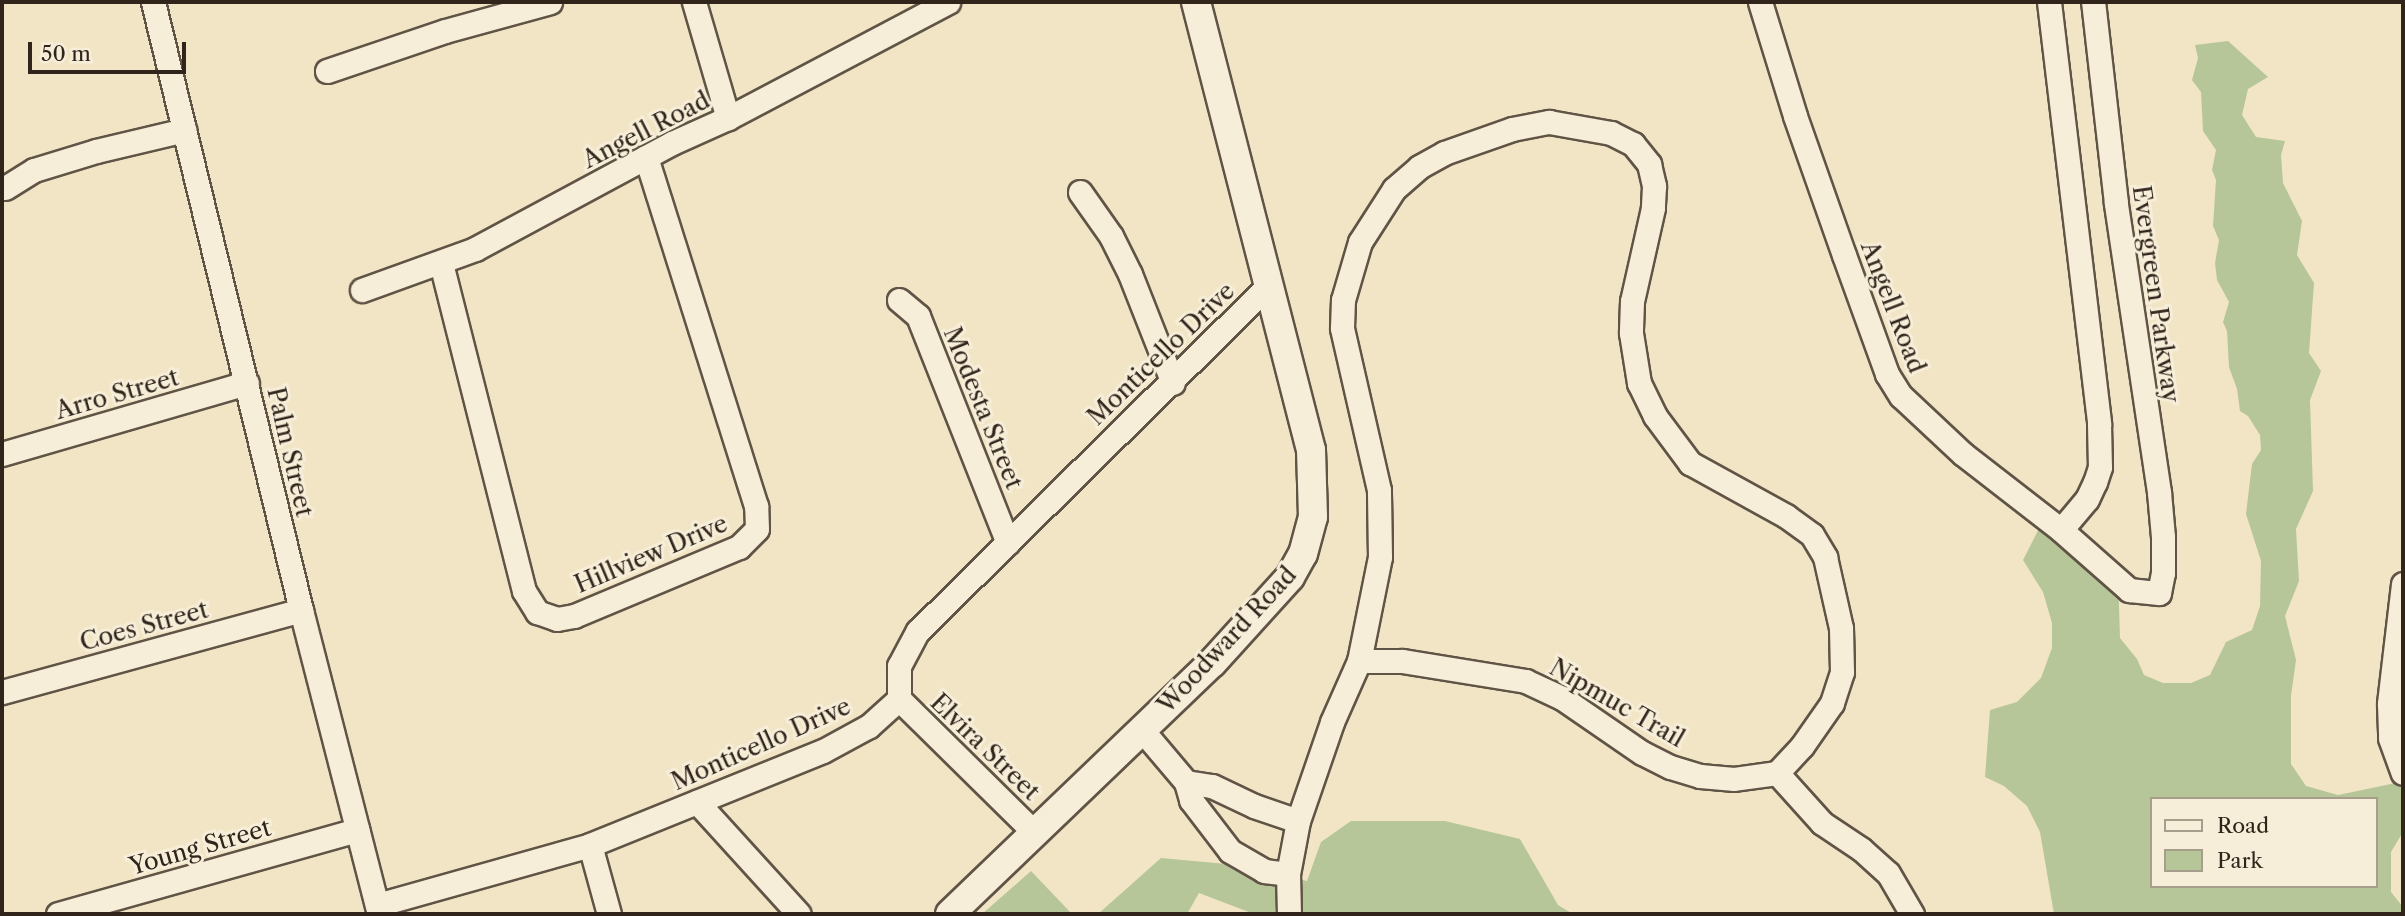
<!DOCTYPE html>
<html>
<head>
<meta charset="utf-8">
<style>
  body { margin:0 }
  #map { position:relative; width:2405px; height:916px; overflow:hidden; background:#f2e5c5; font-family:"Libre Caslon Text",serif }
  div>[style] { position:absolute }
  .green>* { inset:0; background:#b6c698 }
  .roads { filter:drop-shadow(2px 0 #605446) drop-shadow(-2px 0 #605446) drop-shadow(0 2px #605446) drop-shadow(0 -2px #605446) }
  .minor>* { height:23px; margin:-11.5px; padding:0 11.5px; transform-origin:11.5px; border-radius:11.5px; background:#f7eed9 }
  .tertiary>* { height:28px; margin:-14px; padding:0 14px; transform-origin:14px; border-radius:14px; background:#f7eed9 }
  span { translate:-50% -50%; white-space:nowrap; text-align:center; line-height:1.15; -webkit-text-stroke:6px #f7eed9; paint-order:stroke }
  .street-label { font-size:24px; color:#30241b }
  .frame { position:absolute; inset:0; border:4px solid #30241b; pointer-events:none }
  .legend { position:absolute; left:2150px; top:797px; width:228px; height:91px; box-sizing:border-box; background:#f7eed9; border:2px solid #a79d8d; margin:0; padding:9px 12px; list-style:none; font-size:21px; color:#30241b }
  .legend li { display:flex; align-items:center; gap:14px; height:35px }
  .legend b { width:35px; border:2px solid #a79d8d }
  .scale { position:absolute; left:28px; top:42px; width:158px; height:32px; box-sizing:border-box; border:4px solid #30241b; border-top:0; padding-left:9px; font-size:21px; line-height:24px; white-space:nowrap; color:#30241b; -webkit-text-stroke:5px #f7eed9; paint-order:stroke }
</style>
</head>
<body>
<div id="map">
  <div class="green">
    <div style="clip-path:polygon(evenodd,2228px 41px,2268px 77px,2248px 89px,2242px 115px,2256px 137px,2285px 141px,2281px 155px,2283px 183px,2302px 221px,2297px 255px,2314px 283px,2309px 353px,2321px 371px,2310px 400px,2313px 491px,2296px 529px,2299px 581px,2285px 616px,2296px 660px,2291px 696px,2291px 764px,2306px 786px,2338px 795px,2391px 784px,2403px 778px,2403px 832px,2391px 852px,2391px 892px,2403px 907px,2403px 914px,2054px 914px,2040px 832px,2027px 806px,2004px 786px,1985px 777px,1990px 710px,2017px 702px,2041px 678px,2052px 648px,2052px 623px,2043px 592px,2023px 560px,2048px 511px,2118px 574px,2120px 638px,2137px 659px,2144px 675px,2163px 683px,2191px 683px,2210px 675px,2226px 642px,2252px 630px,2260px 606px,2261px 561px,2246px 514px,2252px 464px,2261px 450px,2260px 435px,2248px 416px,2240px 411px,2237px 389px,2229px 367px,2227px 331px,2223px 322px,2229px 302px,2217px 280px,2215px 263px,2219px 240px,2213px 226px,2216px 180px,2212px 170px,2216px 150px,2203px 131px,2201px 92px,2192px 80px,2198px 58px,2195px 45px,2228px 41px,2151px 799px,2375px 799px,2375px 886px,2151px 886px,2151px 799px)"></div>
    <div style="clip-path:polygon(1351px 821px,1445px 821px,1520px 839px,1558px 905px,1573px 914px,1254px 914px,1199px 893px,1187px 914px,1098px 914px,1161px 858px,1237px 865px,1307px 881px,1321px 842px)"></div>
    <div style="clip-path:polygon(1031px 871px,1072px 914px,982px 914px)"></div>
  </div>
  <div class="roads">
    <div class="minor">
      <div style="left:153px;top:2px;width:626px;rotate:76.32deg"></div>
      <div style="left:301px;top:610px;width:314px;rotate:75.6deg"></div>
      <div style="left:694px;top:2px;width:121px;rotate:73.7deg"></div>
      <div style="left:1760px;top:2px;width:119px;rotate:72.9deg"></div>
      <div style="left:1795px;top:116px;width:147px;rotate:70.6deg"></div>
      <div style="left:1844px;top:255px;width:127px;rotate:70.1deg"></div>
      <div style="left:1887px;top:374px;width:26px;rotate:58deg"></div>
      <div style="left:1901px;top:396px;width:85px;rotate:43.1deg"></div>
      <div style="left:1963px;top:454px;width:124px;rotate:37.8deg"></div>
      <div style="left:2061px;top:530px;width:91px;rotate:41.4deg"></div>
      <div style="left:2129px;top:590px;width:30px;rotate:6deg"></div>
      <div style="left:2159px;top:593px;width:20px;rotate:-79deg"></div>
      <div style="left:2163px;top:573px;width:36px;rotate:-90deg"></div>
      <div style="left:2163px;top:537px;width:45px;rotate:-95.1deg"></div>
      <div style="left:2159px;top:492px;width:292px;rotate:-98.5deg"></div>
      <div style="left:2116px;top:203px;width:202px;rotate:-96.5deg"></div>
      <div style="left:2049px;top:2px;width:425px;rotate:83.2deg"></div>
      <div style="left:2099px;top:424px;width:43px;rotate:88.7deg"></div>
      <div style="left:2100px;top:467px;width:16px;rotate:108deg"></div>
      <div style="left:2095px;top:482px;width:19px;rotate:115deg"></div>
      <div style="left:2087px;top:499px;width:40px;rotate:130deg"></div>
      <div style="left:327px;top:71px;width:125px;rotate:-18.7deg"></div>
      <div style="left:445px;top:31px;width:109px;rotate:-15.4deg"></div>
      <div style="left:5px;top:188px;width:34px;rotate:-32deg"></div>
      <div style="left:34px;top:170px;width:65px;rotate:-17deg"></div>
      <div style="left:96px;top:151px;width:91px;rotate:-13.3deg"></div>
      <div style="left:1080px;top:192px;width:54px;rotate:54.8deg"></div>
      <div style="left:1111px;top:236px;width:42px;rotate:63.4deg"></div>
      <div style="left:1130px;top:274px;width:117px;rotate:68.5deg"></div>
      <div style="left:441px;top:263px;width:338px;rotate:75.8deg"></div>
      <div style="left:524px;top:591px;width:25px;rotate:58deg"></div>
      <div style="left:537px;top:612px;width:21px;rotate:19deg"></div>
      <div style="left:557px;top:619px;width:17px;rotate:-10deg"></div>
      <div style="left:574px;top:616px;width:179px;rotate:-22.7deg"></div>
      <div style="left:739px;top:547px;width:25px;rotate:-45deg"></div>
      <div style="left:757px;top:529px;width:23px;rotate:-92deg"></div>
      <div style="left:756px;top:506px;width:366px;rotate:-107.5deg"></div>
      <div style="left:362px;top:290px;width:120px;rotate:-19.9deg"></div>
      <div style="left:475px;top:249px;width:224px;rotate:-28.3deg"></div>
      <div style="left:672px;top:143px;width:61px;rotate:-24.1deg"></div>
      <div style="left:728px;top:118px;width:249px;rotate:-27.8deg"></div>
      <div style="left:899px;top:300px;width:25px;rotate:40deg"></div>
      <div style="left:918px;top:316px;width:244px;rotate:68.4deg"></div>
      <div style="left:2px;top:454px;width:255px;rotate:-16.2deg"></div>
      <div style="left:2403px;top:584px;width:121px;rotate:96.7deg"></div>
      <div style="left:2389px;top:704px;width:34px;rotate:88deg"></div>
      <div style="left:2390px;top:738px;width:37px;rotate:70deg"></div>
      <div style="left:2px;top:692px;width:310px;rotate:-15.3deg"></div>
      <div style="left:899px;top:699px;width:33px;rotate:-90deg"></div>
      <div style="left:899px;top:666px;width:40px;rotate:-62deg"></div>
      <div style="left:918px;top:631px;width:493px;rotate:-44.6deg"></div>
      <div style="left:899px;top:699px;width:191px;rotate:44.6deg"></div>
      <div style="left:1142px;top:730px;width:68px;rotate:49.8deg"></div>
      <div style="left:1186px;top:782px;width:19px;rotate:74deg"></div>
      <div style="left:1191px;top:800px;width:64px;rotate:52.6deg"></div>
      <div style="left:1230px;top:851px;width:39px;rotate:30deg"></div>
      <div style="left:1264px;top:871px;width:24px;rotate:7deg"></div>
      <div style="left:1777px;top:773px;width:67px;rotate:48deg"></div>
      <div style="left:1822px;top:823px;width:47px;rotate:33.7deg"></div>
      <div style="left:1861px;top:849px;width:36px;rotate:42deg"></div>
      <div style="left:1888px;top:873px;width:48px;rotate:59.7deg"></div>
      <div style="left:1186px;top:782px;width:26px;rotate:9deg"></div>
      <div style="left:1212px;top:786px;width:47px;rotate:25.5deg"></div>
      <div style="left:1254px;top:806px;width:46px;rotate:18.8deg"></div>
      <div style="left:697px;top:802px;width:151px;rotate:47.7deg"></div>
      <div style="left:590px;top:845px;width:72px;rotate:74.6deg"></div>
      <div style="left:377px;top:905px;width:221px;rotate:-15.7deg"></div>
      <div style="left:590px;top:845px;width:251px;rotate:-22deg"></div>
      <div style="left:823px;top:751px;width:52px;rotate:-28.5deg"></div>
      <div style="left:869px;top:726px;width:40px;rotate:-42deg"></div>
      <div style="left:58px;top:914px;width:311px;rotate:-15.7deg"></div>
      <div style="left:1289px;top:914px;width:40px;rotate:-91.4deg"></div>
      <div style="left:1288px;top:874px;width:54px;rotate:-79.3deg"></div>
      <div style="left:1298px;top:821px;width:105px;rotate:-71deg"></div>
      <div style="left:1332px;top:722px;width:67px;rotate:-66.1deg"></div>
      <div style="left:1359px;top:661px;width:106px;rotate:-78.6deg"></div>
      <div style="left:1380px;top:557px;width:67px;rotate:-90.9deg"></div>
      <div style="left:1379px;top:490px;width:166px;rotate:-102.9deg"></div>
      <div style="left:1342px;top:328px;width:28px;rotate:-88deg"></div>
      <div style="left:1343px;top:300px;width:60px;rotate:-73.7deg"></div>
      <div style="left:1360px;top:242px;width:63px;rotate:-57.3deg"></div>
      <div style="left:1394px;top:189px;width:33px;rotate:-41deg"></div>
      <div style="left:1419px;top:167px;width:29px;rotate:-29deg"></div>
      <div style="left:1444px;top:153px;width:72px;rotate:-19.4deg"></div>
      <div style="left:1512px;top:129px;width:38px;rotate:-11deg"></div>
      <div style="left:1549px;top:122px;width:63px;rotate:10.1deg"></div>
      <div style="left:1611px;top:133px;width:25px;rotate:27deg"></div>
      <div style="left:1633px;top:144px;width:26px;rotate:51deg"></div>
      <div style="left:1649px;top:164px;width:23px;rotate:77deg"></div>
      <div style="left:1654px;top:186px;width:22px;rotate:93deg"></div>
      <div style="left:1653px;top:208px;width:95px;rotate:102.7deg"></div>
      <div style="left:1632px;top:301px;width:32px;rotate:92deg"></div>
      <div style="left:1631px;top:333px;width:51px;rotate:80.9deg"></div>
      <div style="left:1639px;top:383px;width:37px;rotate:64deg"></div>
      <div style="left:1655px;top:416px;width:59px;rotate:53.3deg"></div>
      <div style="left:1690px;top:463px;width:110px;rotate:28.9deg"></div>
      <div style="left:1786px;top:516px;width:32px;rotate:36deg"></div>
      <div style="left:1812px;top:535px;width:26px;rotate:59deg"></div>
      <div style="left:1825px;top:557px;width:73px;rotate:77.3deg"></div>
      <div style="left:1841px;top:628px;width:44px;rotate:88.7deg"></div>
      <div style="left:1842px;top:672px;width:33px;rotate:108deg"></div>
      <div style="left:1832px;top:703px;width:52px;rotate:124.9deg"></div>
      <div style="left:1802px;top:746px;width:37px;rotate:133deg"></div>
      <div style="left:1777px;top:773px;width:43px;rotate:172.1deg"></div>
      <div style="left:1734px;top:779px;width:34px;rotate:-175deg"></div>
      <div style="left:1700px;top:776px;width:31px;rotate:-163deg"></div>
      <div style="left:1670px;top:767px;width:31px;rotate:-153deg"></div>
      <div style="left:1642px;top:753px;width:97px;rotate:-145.5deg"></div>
      <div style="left:1562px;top:698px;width:40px;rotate:-155deg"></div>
      <div style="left:1526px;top:681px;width:126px;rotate:-170.8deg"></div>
      <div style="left:1402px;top:661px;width:43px;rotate:180deg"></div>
    </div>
    <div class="tertiary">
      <div style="left:950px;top:914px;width:363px;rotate:-43.8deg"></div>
      <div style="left:1212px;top:663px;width:116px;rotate:-47.8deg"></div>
      <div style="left:1290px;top:577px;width:26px;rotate:-61deg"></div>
      <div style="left:1303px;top:554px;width:38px;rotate:-75deg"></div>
      <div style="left:1313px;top:517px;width:67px;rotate:-91.7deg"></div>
      <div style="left:1311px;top:450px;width:463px;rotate:-104.4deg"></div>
    </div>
  </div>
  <div class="street-label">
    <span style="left:646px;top:130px;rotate:-27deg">Angell Road</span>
    <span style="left:2156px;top:294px;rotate:82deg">Evergreen Parkway</span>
    <span style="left:1893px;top:307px;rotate:69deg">Angell Road</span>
    <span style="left:1161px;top:354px;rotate:-44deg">Monticello Drive</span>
    <span style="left:117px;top:394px;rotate:-16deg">Arro Street</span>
    <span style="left:983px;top:408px;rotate:68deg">Modesta Street</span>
    <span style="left:290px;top:452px;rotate:77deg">Palm Street</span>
    <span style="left:651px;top:554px;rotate:-23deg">Hillview Drive</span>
    <span style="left:144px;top:626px;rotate:-15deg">Coes Street</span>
    <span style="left:1227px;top:640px;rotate:-47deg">Woodward Road</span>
    <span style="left:1617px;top:703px;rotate:30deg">Nipmuc Trail</span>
    <span style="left:761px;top:744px;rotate:-24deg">Monticello Drive</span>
    <span style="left:985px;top:747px;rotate:44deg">Elvira Street</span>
    <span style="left:200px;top:847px;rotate:-16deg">Young Street</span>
  </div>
  <div class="frame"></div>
  <ul class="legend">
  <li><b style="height:9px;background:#f7eed9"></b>Road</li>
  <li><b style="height:19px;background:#b6c698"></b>Park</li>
  </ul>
  <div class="scale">50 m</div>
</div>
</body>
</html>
